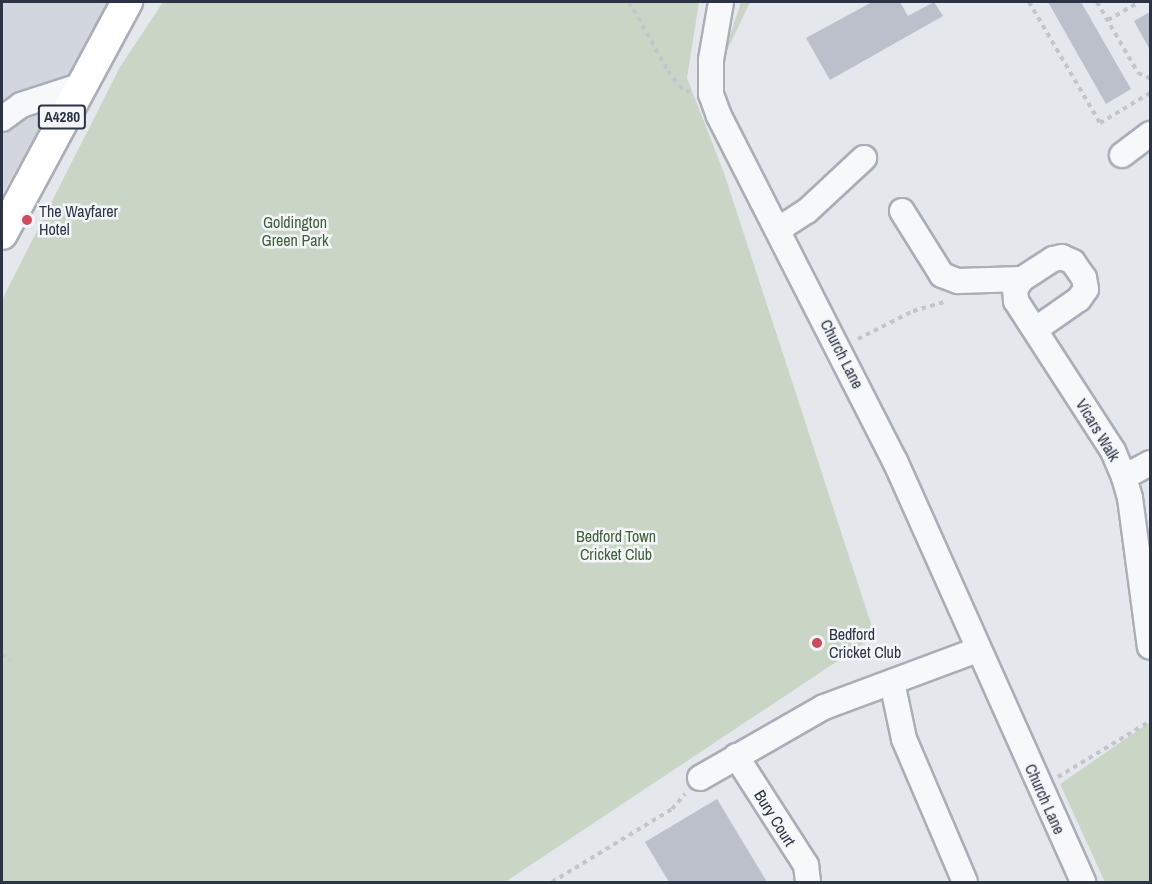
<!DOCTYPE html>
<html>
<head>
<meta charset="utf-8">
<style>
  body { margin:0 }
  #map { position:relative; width:1152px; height:884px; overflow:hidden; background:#e4e7ec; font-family:"Archivo Narrow",sans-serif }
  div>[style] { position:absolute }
  .built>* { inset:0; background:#d2d6de }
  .green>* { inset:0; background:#c9d6c5 }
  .building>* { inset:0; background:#bbc0ca }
  .path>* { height:4px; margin-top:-2px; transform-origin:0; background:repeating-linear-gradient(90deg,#c2c5cb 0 4.5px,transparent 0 9px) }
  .roads { filter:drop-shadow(2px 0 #a9aeb7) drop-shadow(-2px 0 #a9aeb7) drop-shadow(0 2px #a9aeb7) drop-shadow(0 -2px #a9aeb7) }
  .minor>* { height:24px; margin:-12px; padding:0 12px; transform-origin:12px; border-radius:12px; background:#f7f8fa }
  .major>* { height:30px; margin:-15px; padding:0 15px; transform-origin:15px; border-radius:15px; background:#fff }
  .dots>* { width:16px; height:16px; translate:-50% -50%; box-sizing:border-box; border:3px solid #f4f6f9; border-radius:50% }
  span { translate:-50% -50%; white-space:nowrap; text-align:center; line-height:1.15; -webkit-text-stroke:5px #f4f6f9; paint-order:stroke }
  .shield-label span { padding:2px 4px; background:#f4f6f9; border:2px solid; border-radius:4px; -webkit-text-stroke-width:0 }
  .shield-label { font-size:15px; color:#2b3445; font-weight:700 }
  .poi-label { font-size:16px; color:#2b3445 }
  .left { translate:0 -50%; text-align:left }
  .park-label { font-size:16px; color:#3f6138 }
  .street-label { font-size:16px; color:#2b3445 }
  .frame { position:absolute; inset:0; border:3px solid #2b3445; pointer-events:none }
</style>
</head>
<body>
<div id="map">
  <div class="built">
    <div style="clip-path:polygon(2px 2px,114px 2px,2px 194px)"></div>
  </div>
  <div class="green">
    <div style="clip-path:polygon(163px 2px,699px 2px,687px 78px,724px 173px,875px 636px,505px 882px,2px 882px,2px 300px,120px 67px)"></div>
    <div style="clip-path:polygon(741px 2px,750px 2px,721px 63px)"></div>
    <div style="clip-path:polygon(1150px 722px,1150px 882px,1105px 882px,1060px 784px)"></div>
  </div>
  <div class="building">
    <div style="clip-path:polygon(872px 2px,900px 2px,908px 16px,934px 2px,943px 16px,830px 80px,806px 38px)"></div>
    <div style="clip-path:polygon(1048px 2px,1081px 2px,1131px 89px,1106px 104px)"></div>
    <div style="clip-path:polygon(1150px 12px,1150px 50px,1134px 21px)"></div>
    <div style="clip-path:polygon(717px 799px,767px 882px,669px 882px,645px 842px)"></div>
  </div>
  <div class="path">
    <div style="left:629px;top:2px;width:79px;rotate:60.5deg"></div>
    <div style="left:668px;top:71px;width:19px;rotate:54deg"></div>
    <div style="left:679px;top:86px;width:12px;rotate:31deg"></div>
    <div style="left:1029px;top:2px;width:140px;rotate:59.6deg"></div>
    <div style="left:1100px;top:123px;width:58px;rotate:-31deg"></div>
    <div style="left:1097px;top:2px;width:82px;rotate:60deg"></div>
    <div style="left:1138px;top:73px;width:13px;rotate:23deg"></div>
    <div style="left:1108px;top:20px;width:36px;rotate:-30deg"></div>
    <div style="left:858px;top:339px;width:62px;rotate:-27deg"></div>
    <div style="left:913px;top:311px;width:35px;rotate:-16deg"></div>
    <div style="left:2px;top:654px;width:10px;rotate:37deg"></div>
    <div style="left:1058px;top:777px;width:108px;rotate:-31.3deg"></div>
    <div style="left:552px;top:882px;width:140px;rotate:-31.3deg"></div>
    <div style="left:672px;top:809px;width:20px;rotate:-49deg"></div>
  </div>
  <div class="roads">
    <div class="minor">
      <div style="left:721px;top:2px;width:59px;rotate:99.8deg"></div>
      <div style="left:711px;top:60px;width:34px;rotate:90deg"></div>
      <div style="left:711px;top:94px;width:23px;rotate:70deg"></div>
      <div style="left:719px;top:116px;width:387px;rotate:63deg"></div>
      <div style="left:895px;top:461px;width:461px;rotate:65.9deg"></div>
      <div style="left:2px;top:119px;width:24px;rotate:-36deg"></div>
      <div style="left:21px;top:105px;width:61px;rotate:-18.1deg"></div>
      <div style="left:1122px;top:155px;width:35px;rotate:-37deg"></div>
      <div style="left:902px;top:211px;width:75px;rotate:58deg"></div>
      <div style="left:942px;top:275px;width:17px;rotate:21deg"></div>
      <div style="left:958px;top:281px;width:64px;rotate:-1.8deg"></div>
      <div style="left:779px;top:229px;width:33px;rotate:-33deg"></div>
      <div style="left:807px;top:211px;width:78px;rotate:-42.9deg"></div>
      <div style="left:1036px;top:329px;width:52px;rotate:-34.9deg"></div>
      <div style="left:1079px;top:299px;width:12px;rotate:-55deg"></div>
      <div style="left:1086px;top:289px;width:11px;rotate:-100deg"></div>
      <div style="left:1084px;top:278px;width:19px;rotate:-125deg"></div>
      <div style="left:1073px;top:262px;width:12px;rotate:-156deg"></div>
      <div style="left:1062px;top:257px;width:9px;rotate:167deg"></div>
      <div style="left:1053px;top:259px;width:37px;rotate:147deg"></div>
      <div style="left:1022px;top:279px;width:12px;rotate:125deg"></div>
      <div style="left:1015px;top:289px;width:12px;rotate:85deg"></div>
      <div style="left:1016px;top:301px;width:179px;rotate:57.1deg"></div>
      <div style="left:1113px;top:451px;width:28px;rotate:67deg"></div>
      <div style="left:1124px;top:477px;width:22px;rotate:74deg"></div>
      <div style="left:1130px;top:498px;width:150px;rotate:82.4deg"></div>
      <div style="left:1124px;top:477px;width:30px;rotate:-28deg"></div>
      <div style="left:892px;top:682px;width:58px;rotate:78.1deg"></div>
      <div style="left:904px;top:739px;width:155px;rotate:66.9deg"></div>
      <div style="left:736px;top:756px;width:130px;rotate:57.3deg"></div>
      <div style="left:806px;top:865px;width:17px;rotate:83deg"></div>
      <div style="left:700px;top:778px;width:143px;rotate:-29.8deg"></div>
      <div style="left:824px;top:707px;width:163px;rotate:-20.4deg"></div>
    </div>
    <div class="major">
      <div style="left:2px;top:234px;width:264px;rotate:-61.7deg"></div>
    </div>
  </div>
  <div class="dots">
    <div style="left:27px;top:220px;background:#d1495b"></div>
    <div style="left:817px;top:643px;background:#d1495b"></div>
  </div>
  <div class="shield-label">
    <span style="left:62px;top:117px">A4280</span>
  </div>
  <div class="poi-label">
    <span class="left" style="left:39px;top:220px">The Wayfarer<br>Hotel</span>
    <span class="left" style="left:829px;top:643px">Bedford<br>Cricket Club</span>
  </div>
  <div class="park-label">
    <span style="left:295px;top:231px">Goldington<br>Green Park</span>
    <span style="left:616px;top:545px">Bedford Town<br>Cricket Club</span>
  </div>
  <div class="street-label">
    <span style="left:842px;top:354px;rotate:63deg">Church Lane</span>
    <span style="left:1098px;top:430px;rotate:59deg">Vicars Walk</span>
    <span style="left:1045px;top:799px;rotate:66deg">Church Lane</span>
    <span style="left:775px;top:818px;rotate:58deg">Bury Court</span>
  </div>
  <div class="frame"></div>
</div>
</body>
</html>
